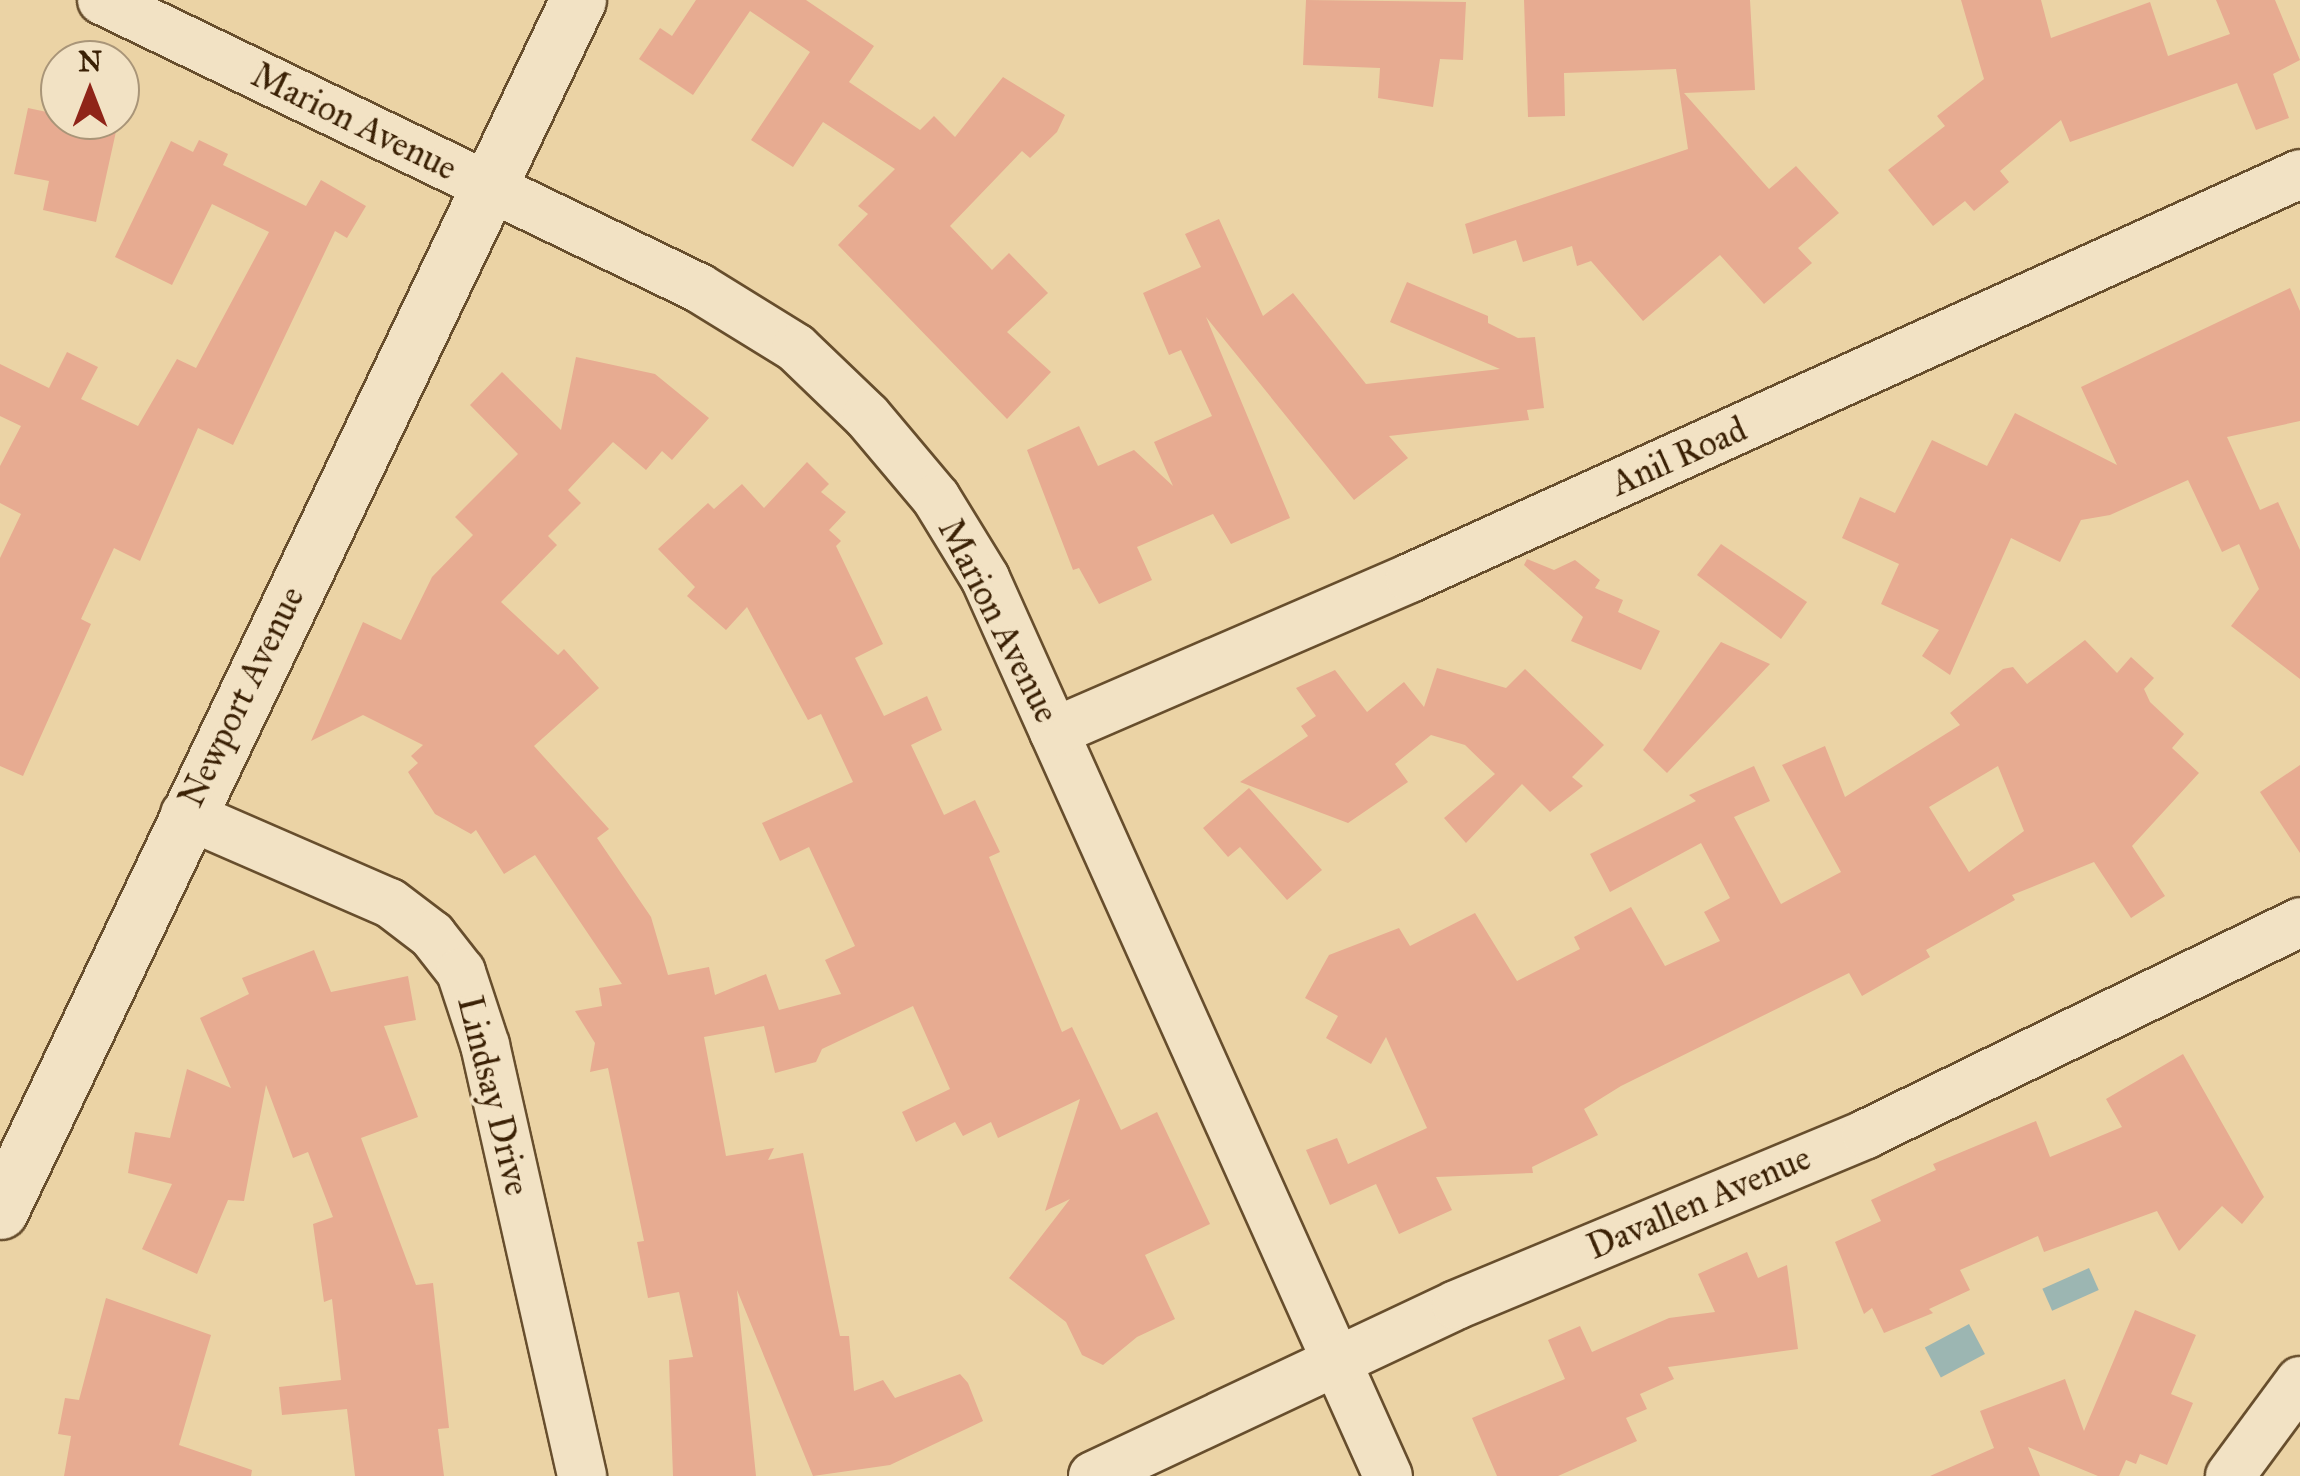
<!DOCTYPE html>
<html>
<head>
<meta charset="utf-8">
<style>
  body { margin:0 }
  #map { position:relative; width:2300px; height:1476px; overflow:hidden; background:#ebd3a5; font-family:"IM FELL Great Primer",serif }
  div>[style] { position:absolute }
  .water>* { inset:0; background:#9cb6b2; transform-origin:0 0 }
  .building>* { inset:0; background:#e7ab91 }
  .roads { filter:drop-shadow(2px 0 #674e2d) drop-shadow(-2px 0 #674e2d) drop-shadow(0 2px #674e2d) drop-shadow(0 -2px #674e2d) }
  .minor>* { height:48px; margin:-24px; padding:0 24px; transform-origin:24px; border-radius:24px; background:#f2e2c4 }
  .tertiary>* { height:55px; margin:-27.5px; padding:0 27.5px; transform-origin:27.5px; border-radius:27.5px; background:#f2e2c4 }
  span { translate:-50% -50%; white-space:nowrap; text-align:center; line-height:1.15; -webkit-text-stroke:8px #f2e2c4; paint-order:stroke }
  .street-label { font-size:35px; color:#3b2105 }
  .north { position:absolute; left:40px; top:40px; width:100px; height:100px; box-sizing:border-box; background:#f2e2c4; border:2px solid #a99578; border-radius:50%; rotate:0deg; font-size:28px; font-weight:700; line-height:40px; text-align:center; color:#3b2105 }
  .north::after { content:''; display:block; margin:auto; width:35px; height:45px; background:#8f2418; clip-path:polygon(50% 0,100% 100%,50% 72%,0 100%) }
</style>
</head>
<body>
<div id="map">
  <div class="water">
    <div style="left:2089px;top:1268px;width:24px;height:51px;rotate:66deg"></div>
    <div style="left:1969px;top:1324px;width:34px;height:50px;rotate:62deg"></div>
  </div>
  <div class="building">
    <div style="clip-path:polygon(696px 0,806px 0,874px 46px,849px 82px,920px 130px,934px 116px,955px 137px,1003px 77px,1065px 115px,1057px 132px,1030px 158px,1022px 151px,950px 226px,992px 270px,1009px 253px,1048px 293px,1007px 332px,1051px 372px,1007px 419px,838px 245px,868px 214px,858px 206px,895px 169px,823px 122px,793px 167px,751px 140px,810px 52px,750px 11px,693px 95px,639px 59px,660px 28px,672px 36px)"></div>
    <div style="clip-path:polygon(1306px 0,1466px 2px,1463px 60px,1440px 59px,1433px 107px,1378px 98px,1380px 68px,1303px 65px)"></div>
    <div style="clip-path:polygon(1524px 0,1750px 0,1755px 90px,1684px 93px,1769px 189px,1796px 166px,1839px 213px,1798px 248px,1812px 263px,1764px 304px,1720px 255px,1643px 321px,1591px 261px,1577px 266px,1572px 246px,1523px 262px,1516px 240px,1473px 254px,1465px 224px,1688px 149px,1676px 69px,1564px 73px,1565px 116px,1528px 117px)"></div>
    <div style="clip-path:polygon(1961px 0,2041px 0,2051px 38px,2150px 2px,2168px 56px,2230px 34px,2216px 0,2275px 0,2300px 60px,2273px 74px,2289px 118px,2256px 130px,2237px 83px,2070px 142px,2061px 120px,2000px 171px,2009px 182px,1974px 211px,1965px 201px,1933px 226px,1888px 170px,1945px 126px,1937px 116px,1984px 79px)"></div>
    <div style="clip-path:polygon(28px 108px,117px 127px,96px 222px,43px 210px,49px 181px,14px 174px)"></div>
    <div style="clip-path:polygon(199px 140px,228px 154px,223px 165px,306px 206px,321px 180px,366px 206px,347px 238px,335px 231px,233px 445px,198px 428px,140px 561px,114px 548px,81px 619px,91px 624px,23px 776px,0 766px,0 558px,21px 514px,0 503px,0 466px,21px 426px,0 416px,0 364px,49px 388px,67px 352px,98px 367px,81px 399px,138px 426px,177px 359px,196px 368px,269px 232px,212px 204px,172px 285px,115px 257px,171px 141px,193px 152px)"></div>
    <div style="clip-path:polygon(1219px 219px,1263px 316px,1293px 293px,1366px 384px,1500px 369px,1390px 322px,1407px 282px,1488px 316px,1488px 323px,1518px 338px,1535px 337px,1544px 408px,1527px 410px,1529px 420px,1389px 436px,1408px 458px,1354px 500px,1206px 317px,1290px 518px,1231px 544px,1213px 514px,1137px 547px,1152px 580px,1099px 604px,1079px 568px,1073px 570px,1027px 450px,1079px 426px,1098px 466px,1134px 450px,1173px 486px,1154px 442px,1212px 416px,1181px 350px,1169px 355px,1143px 293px,1201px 267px,1185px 234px)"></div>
    <div style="clip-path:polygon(2290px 288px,2300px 311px,2300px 421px,2227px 437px,2260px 510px,2278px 502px,2300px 550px,2300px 679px,2231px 626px,2259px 589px,2239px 544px,2222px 552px,2188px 480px,2110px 515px,2081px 520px,2060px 562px,2011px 538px,1950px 675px,1922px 656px,1939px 630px,1881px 604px,1899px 564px,1842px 538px,1860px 497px,1895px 513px,1932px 440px,1987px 466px,2015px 413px,2117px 465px,2081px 387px)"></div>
    <div style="clip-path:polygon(576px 357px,655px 374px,709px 418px,672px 460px,662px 451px,646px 470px,613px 442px,568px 490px,581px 503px,548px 536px,557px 545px,501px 602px,558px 655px,564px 649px,599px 688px,534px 746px,609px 829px,597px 838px,651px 917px,668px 975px,709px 967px,715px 995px,766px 974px,779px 1010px,841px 994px,825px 960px,855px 946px,809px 847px,780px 861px,762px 823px,853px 782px,821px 714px,808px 720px,747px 607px,726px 630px,687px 596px,695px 587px,658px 549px,708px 503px,714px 509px,742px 484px,764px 508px,807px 462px,829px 484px,821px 492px,846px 512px,829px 530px,841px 541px,836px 546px,883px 644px,855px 658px,884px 716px,927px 696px,942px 730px,911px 745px,944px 815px,975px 800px,1000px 852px,989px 857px,1062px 1032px,1072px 1027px,1121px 1130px,1157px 1112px,1210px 1224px,1145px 1255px,1175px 1319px,1137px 1337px,1103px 1365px,1082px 1355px,1066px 1322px,1009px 1278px,1070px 1199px,1045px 1211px,1080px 1099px,998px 1138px,991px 1122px,963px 1136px,955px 1122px,916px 1142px,902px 1112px,950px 1089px,913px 1006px,822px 1049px,816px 1062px,775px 1073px,764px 1026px,704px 1037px,726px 1156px,774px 1148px,768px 1160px,803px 1153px,840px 1336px,849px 1336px,854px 1391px,883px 1380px,895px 1398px,960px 1374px,968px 1383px,983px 1421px,890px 1465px,813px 1476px,737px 1290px,756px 1476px,673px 1476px,669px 1360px,693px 1357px,679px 1292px,648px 1298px,637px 1242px,644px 1241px,608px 1068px,590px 1072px,595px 1043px,575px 1011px,602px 1006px,599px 988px,622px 984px,535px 855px,504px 874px,476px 830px,471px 834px,435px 814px,408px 772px,418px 763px,411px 756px,423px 745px,363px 715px,311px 741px,363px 622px,401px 640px,432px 577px,473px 535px,455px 517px,518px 454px,470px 405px,502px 372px,561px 430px)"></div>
    <div style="clip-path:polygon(1721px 544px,1807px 602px,1781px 639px,1697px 575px)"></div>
    <div style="clip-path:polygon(1527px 559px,1554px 570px,1575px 560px,1600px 580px,1595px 588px,1623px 600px,1618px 612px,1660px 631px,1641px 670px,1571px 641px,1583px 617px,1524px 565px)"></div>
    <div style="clip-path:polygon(evenodd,2085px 640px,2117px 673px,2131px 657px,2154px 678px,2144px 689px,2150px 702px,2184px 734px,2172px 748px,2199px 773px,2132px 846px,2165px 896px,2131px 918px,2094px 862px,2012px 895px,2015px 900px,1926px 950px,1930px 957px,1862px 996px,1849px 973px,1621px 1086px,1584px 1109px,1598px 1135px,1532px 1167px,1533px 1173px,1436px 1177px,1452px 1210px,1399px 1234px,1376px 1184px,1330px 1205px,1306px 1150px,1337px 1138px,1348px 1164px,1427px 1128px,1386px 1037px,1371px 1064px,1326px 1038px,1338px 1016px,1305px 998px,1329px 955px,1399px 928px,1410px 946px,1475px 913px,1517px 981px,1580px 949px,1574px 937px,1631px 907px,1665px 966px,1720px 941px,1704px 912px,1730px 898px,1701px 843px,1610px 892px,1590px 854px,1696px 801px,1689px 795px,1754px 766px,1770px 801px,1734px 817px,1781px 904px,1841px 872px,1782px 765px,1825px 746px,1845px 797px,1960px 725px,1950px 713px,2003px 669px,2013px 667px,2027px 684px,2085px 640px,1998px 766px,2024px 831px,1969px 872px,1929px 807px,1998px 766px)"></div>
    <div style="clip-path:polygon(1721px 642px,1770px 664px,1667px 773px,1643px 750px)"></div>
    <div style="clip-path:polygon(1437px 668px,1506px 688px,1525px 669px,1604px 745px,1572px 777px,1583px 786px,1550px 812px,1522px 784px,1466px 843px,1444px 818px,1495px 774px,1465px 745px,1431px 735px,1395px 764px,1408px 782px,1348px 823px,1240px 782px,1308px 736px,1301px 726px,1316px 716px,1296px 688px,1335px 670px,1367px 712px,1404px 682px,1424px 707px)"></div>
    <div style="clip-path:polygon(2300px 765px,2300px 853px,2260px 792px)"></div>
    <div style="clip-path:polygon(1249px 788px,1322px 870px,1287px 900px,1240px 847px,1228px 857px,1203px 828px)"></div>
    <div style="clip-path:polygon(314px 950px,331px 992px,408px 976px,416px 1020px,384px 1026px,418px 1117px,361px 1138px,416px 1285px,433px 1283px,449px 1428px,438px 1429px,444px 1476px,355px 1476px,347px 1409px,282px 1415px,279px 1387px,341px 1380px,332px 1299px,324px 1302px,313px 1224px,333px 1217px,308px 1152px,293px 1158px,266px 1085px,244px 1201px,228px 1200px,197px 1274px,142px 1249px,172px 1184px,128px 1173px,135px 1132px,170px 1138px,187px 1069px,231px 1088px,200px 1018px,249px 994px,242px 978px)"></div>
    <div style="clip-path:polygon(2183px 1054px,2264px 1197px,2242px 1224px,2222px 1206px,2179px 1251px,2157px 1211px,2044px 1252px,2038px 1236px,1960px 1270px,1970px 1290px,1929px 1309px,1933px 1313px,1884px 1333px,1872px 1308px,1864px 1314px,1835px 1242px,1881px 1221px,1871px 1200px,1936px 1170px,1933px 1164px,2036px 1121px,2050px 1157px,2122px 1127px,2106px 1099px)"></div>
    <div style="clip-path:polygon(1747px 1252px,1758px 1278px,1787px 1265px,1798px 1349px,1668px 1367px,1674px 1379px,1640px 1394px,1647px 1409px,1626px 1418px,1637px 1441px,1558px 1476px,1497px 1476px,1472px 1418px,1565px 1379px,1548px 1340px,1580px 1326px,1592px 1352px,1669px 1318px,1715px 1312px,1698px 1274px)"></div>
    <div style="clip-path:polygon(106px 1298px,211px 1335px,179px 1445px,252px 1470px,251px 1476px,64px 1476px,71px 1436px,58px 1434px,65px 1398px,79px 1400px)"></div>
    <div style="clip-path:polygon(2135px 1310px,2196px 1335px,2171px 1394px,2193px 1403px,2167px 1465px,2140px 1454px,2136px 1464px,2126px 1460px,2119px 1476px,2098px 1476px,2028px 1447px,2040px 1476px,1930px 1476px,1994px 1448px,1980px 1411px,2065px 1379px,2084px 1431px)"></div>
  </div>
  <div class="roads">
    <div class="minor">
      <div style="left:102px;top:0;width:663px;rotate:25.75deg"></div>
      <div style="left:699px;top:288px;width:114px;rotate:31.7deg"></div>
      <div style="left:796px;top:348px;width:98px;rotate:43.8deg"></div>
      <div style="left:867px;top:416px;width:107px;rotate:49.9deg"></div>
      <div style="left:936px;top:498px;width:94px;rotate:58.5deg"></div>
      <div style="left:985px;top:578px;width:984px;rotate:65.83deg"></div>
      <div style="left:1054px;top:732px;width:388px;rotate:-23.4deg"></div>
      <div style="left:1410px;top:578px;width:977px;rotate:-24.41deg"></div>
      <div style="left:185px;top:814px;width:223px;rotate:23.5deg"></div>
      <div style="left:390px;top:903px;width:53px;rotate:37.3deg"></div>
      <div style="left:432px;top:935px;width:47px;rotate:51.9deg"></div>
      <div style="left:461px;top:972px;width:77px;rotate:71.8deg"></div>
      <div style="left:485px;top:1045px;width:442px;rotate:77.3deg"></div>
      <div style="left:1093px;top:1476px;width:401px;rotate:-25.2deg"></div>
      <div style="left:1456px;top:1305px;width:444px;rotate:-22.6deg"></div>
      <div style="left:1866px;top:1134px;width:483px;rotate:-26deg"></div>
      <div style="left:2230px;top:1476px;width:118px;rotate:-53.6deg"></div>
    </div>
    <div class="tertiary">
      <div style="left:0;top:1211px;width:1342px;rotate:-64.49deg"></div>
    </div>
  </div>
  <div class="street-label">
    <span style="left:354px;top:122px;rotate:26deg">Marion Avenue</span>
    <span style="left:1679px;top:457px;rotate:-24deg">Anil Road</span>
    <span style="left:998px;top:621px;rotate:63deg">Marion Avenue</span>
    <span style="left:242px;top:697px;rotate:-64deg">Newport Avenue</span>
    <span style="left:493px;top:1096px;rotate:76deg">Lindsay Drive</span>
    <span style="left:1699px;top:1203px;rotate:-23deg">Davallen Avenue</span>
  </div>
  <div class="north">N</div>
</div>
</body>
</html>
